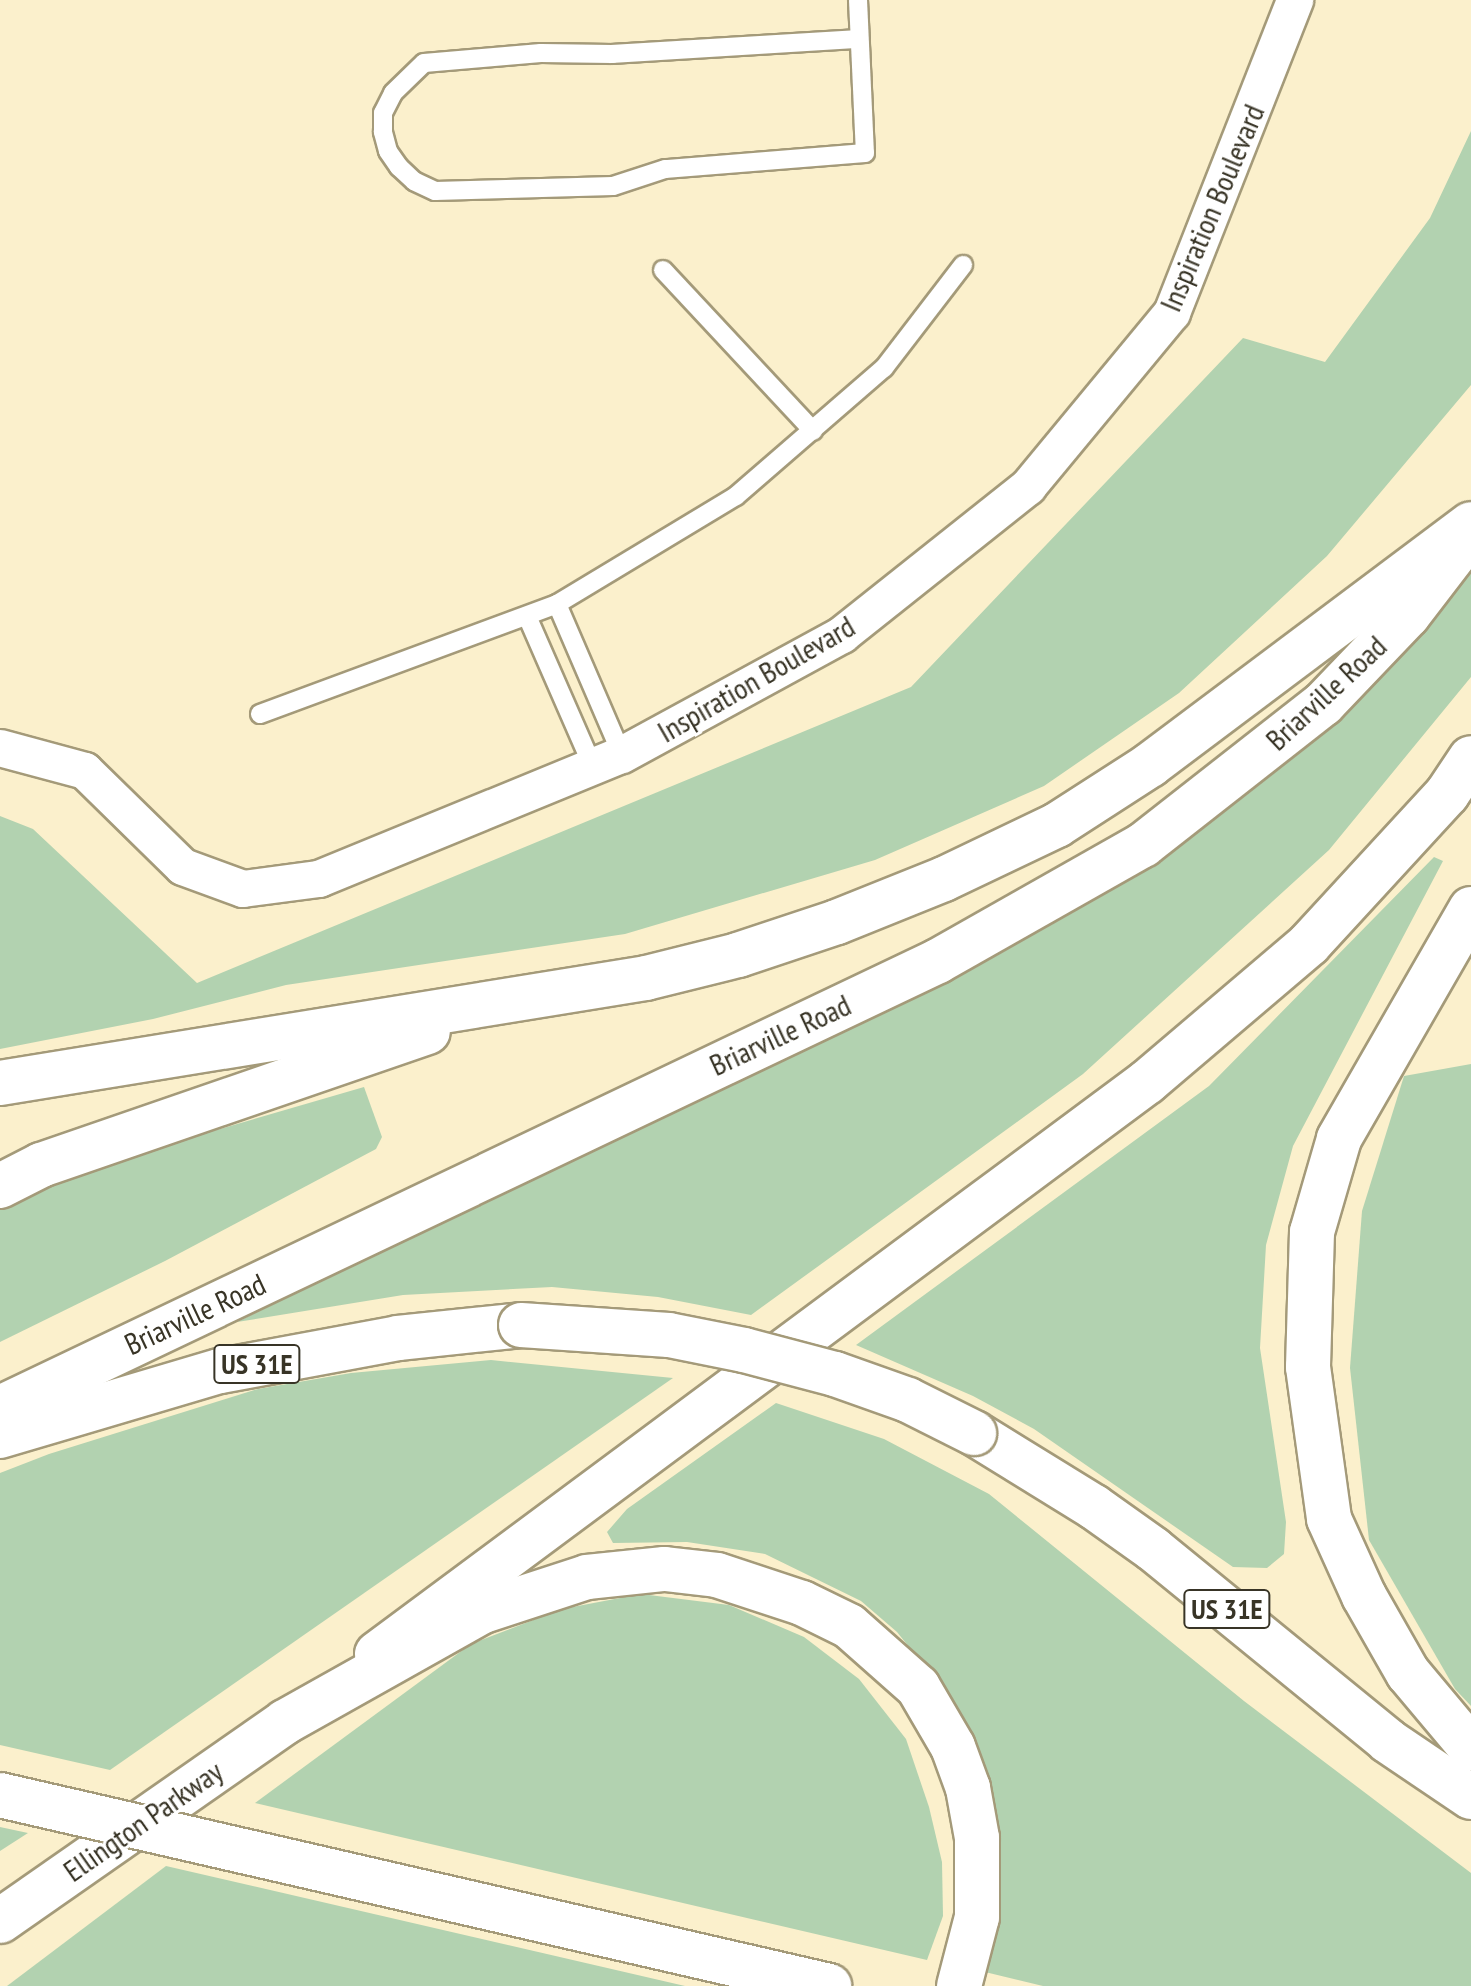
<!DOCTYPE html>
<html>
<head>
<meta charset="utf-8">
<style>
  body { margin:0 }
  #map { position:relative; width:1471px; height:1986px; overflow:hidden; background:#fbf0cc; font-family:"PT Sans Narrow",sans-serif }
  div>[style] { position:absolute }
  .green>* { inset:0; background:#b2d2b0 }
  .roads { filter:drop-shadow(2px 0 #a49a79) drop-shadow(-2px 0 #a49a79) drop-shadow(0 2px #a49a79) drop-shadow(0 -2px #a49a79) }
  .service>* { height:18px; margin:-9px; padding:0 9px; transform-origin:9px; border-radius:9px; background:#fff }
  .minor>* { height:36px; margin:-18px; padding:0 18px; transform-origin:18px; border-radius:18px; background:#fff }
  .secondary>* { height:44px; margin:-22px; padding:0 22px; transform-origin:22px; border-radius:22px; background:#fff }
  .motorway>* { height:44px; margin:-22px; padding:0 22px; transform-origin:22px; border-radius:22px; background:#fff }
  .bridges { filter:drop-shadow(2px 0 #a49a79) drop-shadow(-2px 0 #a49a79) drop-shadow(0 2px #a49a79) drop-shadow(0 -2px #a49a79) }
  .motorway-bridge>* { height:44px; margin:-22px; padding:0 22px; transform-origin:22px; border-radius:22px; background:#fff }
  span { translate:-50% -50%; white-space:nowrap; text-align:center; line-height:1.15; -webkit-text-stroke:6px #fff; paint-order:stroke }
  .shield-label span { padding:2px 6px; background:#fff; border:2px solid; border-radius:6px; -webkit-text-stroke-width:0 }
  .shield-label { font-size:28px; color:#383426; font-weight:700 }
  .street-label { font-size:30px; color:#383426 }
</style>
</head>
<body>
<div id="map">
  <div class="green">
    <div style="clip-path:polygon(1471px 131px,1471px 385px,1327px 556px,1179px 693px,1044px 786px,875px 860px,625px 934px,286px 985px,153px 1019px,0 1049px,0 816px,33px 829px,197px 983px,911px 687px,1243px 338px,1325px 362px,1430px 218px)"></div>
    <div style="clip-path:polygon(1471px 550px,1471px 677px,1329px 850px,1083px 1074px,751px 1315px,658px 1297px,552px 1287px,403px 1295px,237px 1322px,1013px 942px)"></div>
    <div style="clip-path:polygon(1434px 857px,1443px 861px,1293px 1146px,1266px 1245px,1260px 1348px,1286px 1522px,1284px 1554px,1267px 1568px,1233px 1567px,1034px 1429px,973px 1396px,856px 1345px,1209px 1086px)"></div>
    <div style="clip-path:polygon(1471px 1064px,1471px 1706px,1455px 1689px,1369px 1540px,1350px 1368px,1362px 1211px,1404px 1076px)"></div>
    <div style="clip-path:polygon(364px 1087px,382px 1137px,376px 1149px,165px 1261px,0 1342px,0 1207px,131px 1155px)"></div>
    <div style="clip-path:polygon(491px 1360px,673px 1378px,110px 1770px,0 1745px,0 1473px,49px 1454px,258px 1389px,351px 1373px)"></div>
    <div style="clip-path:polygon(776px 1403px,884px 1439px,989px 1494px,1244px 1701px,1471px 1873px,1471px 1986px,1043px 1986px,985px 1972px,996px 1932px,1000px 1884px,997px 1837px,929px 1672px,897px 1632px,861px 1601px,765px 1554px,687px 1542px,613px 1543px,607px 1532px,627px 1509px)"></div>
    <div style="clip-path:polygon(641px 1594px,729px 1605px,804px 1637px,859px 1679px,906px 1739px,929px 1807px,942px 1862px,943px 1916px,927px 1960px,255px 1803px,471px 1644px,562px 1609px)"></div>
    <div style="clip-path:polygon(0 1827px,28px 1833px,0 1851px)"></div>
    <div style="clip-path:polygon(166px 1866px,685px 1986px,7px 1986px)"></div>
  </div>
  <div class="roads">
    <div class="service">
      <div style="left:858px;top:0;width:153px;rotate:87.4deg"></div>
      <div style="left:865px;top:153px;width:201px;rotate:175.4deg"></div>
      <div style="left:665px;top:169px;width:55px;rotate:161.9deg"></div>
      <div style="left:613px;top:186px;width:178px;rotate:178.4deg"></div>
      <div style="left:435px;top:191px;width:23px;rotate:-155deg"></div>
      <div style="left:414px;top:181px;width:21px;rotate:-137deg"></div>
      <div style="left:399px;top:167px;width:19px;rotate:-125deg"></div>
      <div style="left:388px;top:151px;width:20px;rotate:-105deg"></div>
      <div style="left:383px;top:132px;width:19px;rotate:-90deg"></div>
      <div style="left:383px;top:113px;width:22px;rotate:-63deg"></div>
      <div style="left:393px;top:93px;width:43px;rotate:-44.1deg"></div>
      <div style="left:424px;top:63px;width:117px;rotate:-4.9deg"></div>
      <div style="left:541px;top:53px;width:71px;rotate:0.8deg"></div>
      <div style="left:612px;top:54px;width:247px;rotate:-3.5deg"></div>
      <div style="left:663px;top:270px;width:220px;rotate:47deg"></div>
      <div style="left:557px;top:604px;width:164px;rotate:66.7deg"></div>
      <div style="left:527px;top:616px;width:165px;rotate:66.4deg"></div>
      <div style="left:260px;top:714px;width:317px;rotate:-20.3deg"></div>
      <div style="left:557px;top:604px;width:209px;rotate:-31.1deg"></div>
      <div style="left:736px;top:496px;width:196px;rotate:-40.9deg"></div>
      <div style="left:884px;top:368px;width:130px;rotate:-52.5deg"></div>
    </div>
    <div class="minor">
      <div style="left:0;top:748px;width:88px;rotate:15.1deg"></div>
      <div style="left:85px;top:771px;width:137px;rotate:44.4deg"></div>
      <div style="left:183px;top:867px;width:64px;rotate:20.1deg"></div>
      <div style="left:243px;top:889px;width:77px;rotate:-7.5deg"></div>
      <div style="left:319px;top:879px;width:327px;rotate:-22.3deg"></div>
      <div style="left:622px;top:755px;width:251px;rotate:-28.6deg"></div>
      <div style="left:842px;top:635px;width:238px;rotate:-38.5deg"></div>
      <div style="left:1028px;top:487px;width:226px;rotate:-50.4deg"></div>
      <div style="left:1172px;top:313px;width:336px;rotate:-68.5deg"></div>
    </div>
    <div class="secondary">
      <div style="left:0;top:1408px;width:1039px;rotate:-25.48deg"></div>
      <div style="left:938px;top:961px;width:236px;rotate:-29.5deg"></div>
      <div style="left:1143px;top:845px;width:229px;rotate:-38.1deg"></div>
      <div style="left:1323px;top:704px;width:123px;rotate:-46.3deg"></div>
      <div style="left:1408px;top:615px;width:103px;rotate:-52.5deg"></div>
      <div style="left:377px;top:1654px;width:959px;rotate:-36.61deg"></div>
      <div style="left:1147px;top:1082px;width:213px;rotate:-40.4deg"></div>
      <div style="left:1309px;top:944px;width:204px;rotate:-47.4deg"></div>
      <div style="left:1447px;top:794px;width:43px;rotate:-56.3deg"></div>
    </div>
    <div class="motorway">
      <div style="left:1471px;top:909px;width:265px;rotate:119.9deg"></div>
      <div style="left:1339px;top:1139px;width:97px;rotate:106.2deg"></div>
      <div style="left:1312px;top:1232px;width:135px;rotate:91.7deg"></div>
      <div style="left:1308px;top:1367px;width:153px;rotate:82.1deg"></div>
      <div style="left:1329px;top:1519px;width:85px;rotate:65.6deg"></div>
      <div style="left:1364px;top:1596px;width:89px;rotate:60.3deg"></div>
      <div style="left:1408px;top:1673px;width:98px;rotate:50deg"></div>
      <div style="left:0;top:1083px;width:654px;rotate:-9.23deg"></div>
      <div style="left:646px;top:978px;width:95px;rotate:-14deg"></div>
      <div style="left:738px;top:955px;width:104px;rotate:-18.4deg"></div>
      <div style="left:837px;top:922px;width:115px;rotate:-21.9deg"></div>
      <div style="left:944px;top:879px;width:125px;rotate:-25.5deg"></div>
      <div style="left:1057px;top:825px;width:111px;rotate:-32.8deg"></div>
      <div style="left:1150px;top:765px;width:401px;rotate:-36.9deg"></div>
      <div style="left:0;top:1186px;width:46px;rotate:-27.1deg"></div>
      <div style="left:41px;top:1165px;width:409px;rotate:-19deg"></div>
      <div style="left:974px;top:1433px;width:141px;rotate:31.7deg"></div>
      <div style="left:1094px;top:1507px;width:72px;rotate:35.4deg"></div>
      <div style="left:1153px;top:1549px;width:303px;rotate:39.2deg"></div>
      <div style="left:1388px;top:1741px;width:100px;rotate:34deg"></div>
      <div style="left:0;top:1436px;width:229px;rotate:-16.5deg"></div>
      <div style="left:220px;top:1371px;width:181px;rotate:-10.5deg"></div>
      <div style="left:398px;top:1338px;width:124px;rotate:-6deg"></div>
      <div style="left:0;top:1921px;width:348px;rotate:-34.9deg"></div>
      <div style="left:285px;top:1722px;width:227px;rotate:-29.3deg"></div>
      <div style="left:483px;top:1611px;width:109px;rotate:-18.1deg"></div>
      <div style="left:587px;top:1577px;width:78px;rotate:-5.9deg"></div>
      <div style="left:665px;top:1569px;width:52px;rotate:6.6deg"></div>
      <div style="left:717px;top:1575px;width:89px;rotate:18.2deg"></div>
      <div style="left:802px;top:1603px;width:52px;rotate:26.1deg"></div>
      <div style="left:849px;top:1626px;width:92px;rotate:41.5deg"></div>
      <div style="left:918px;top:1687px;width:69px;rotate:59.7deg"></div>
      <div style="left:953px;top:1747px;width:44px;rotate:69.9deg"></div>
      <div style="left:968px;top:1788px;width:51px;rotate:79.8deg"></div>
      <div style="left:977px;top:1838px;width:79px;rotate:90deg"></div>
      <div style="left:977px;top:1917px;width:71px;rotate:104.6deg"></div>
    </div>
  </div>
  <div class="bridges">
    <div class="motorway-bridge">
      <div style="left:521px;top:1325px;width:148px;rotate:3.9deg"></div>
      <div style="left:669px;top:1335px;width:76px;rotate:11.3deg"></div>
      <div style="left:744px;top:1350px;width:94px;rotate:14.8deg"></div>
      <div style="left:835px;top:1374px;width:77px;rotate:19.6deg"></div>
      <div style="left:908px;top:1400px;width:74px;rotate:26.6deg"></div>
      <div style="left:0;top:1795px;width:851px;rotate:12.97deg"></div>
    </div>
  </div>
  <div class="shield-label">
    <span style="left:257px;top:1364px">US 31E</span>
    <span style="left:1227px;top:1609px">US 31E</span>
  </div>
  <div class="street-label">
    <span style="left:1212px;top:208px;rotate:-67deg">Inspiration Boulevard</span>
    <span style="left:756px;top:679px;rotate:-30deg">Inspiration Boulevard</span>
    <span style="left:1326px;top:693px;rotate:-43deg">Briarville Road</span>
    <span style="left:780px;top:1035px;rotate:-25deg">Briarville Road</span>
    <span style="left:195px;top:1314px;rotate:-25deg">Briarville Road</span>
    <span style="left:143px;top:1821px;rotate:-35deg">Ellington Parkway</span>
  </div>
</div>
</body>
</html>
